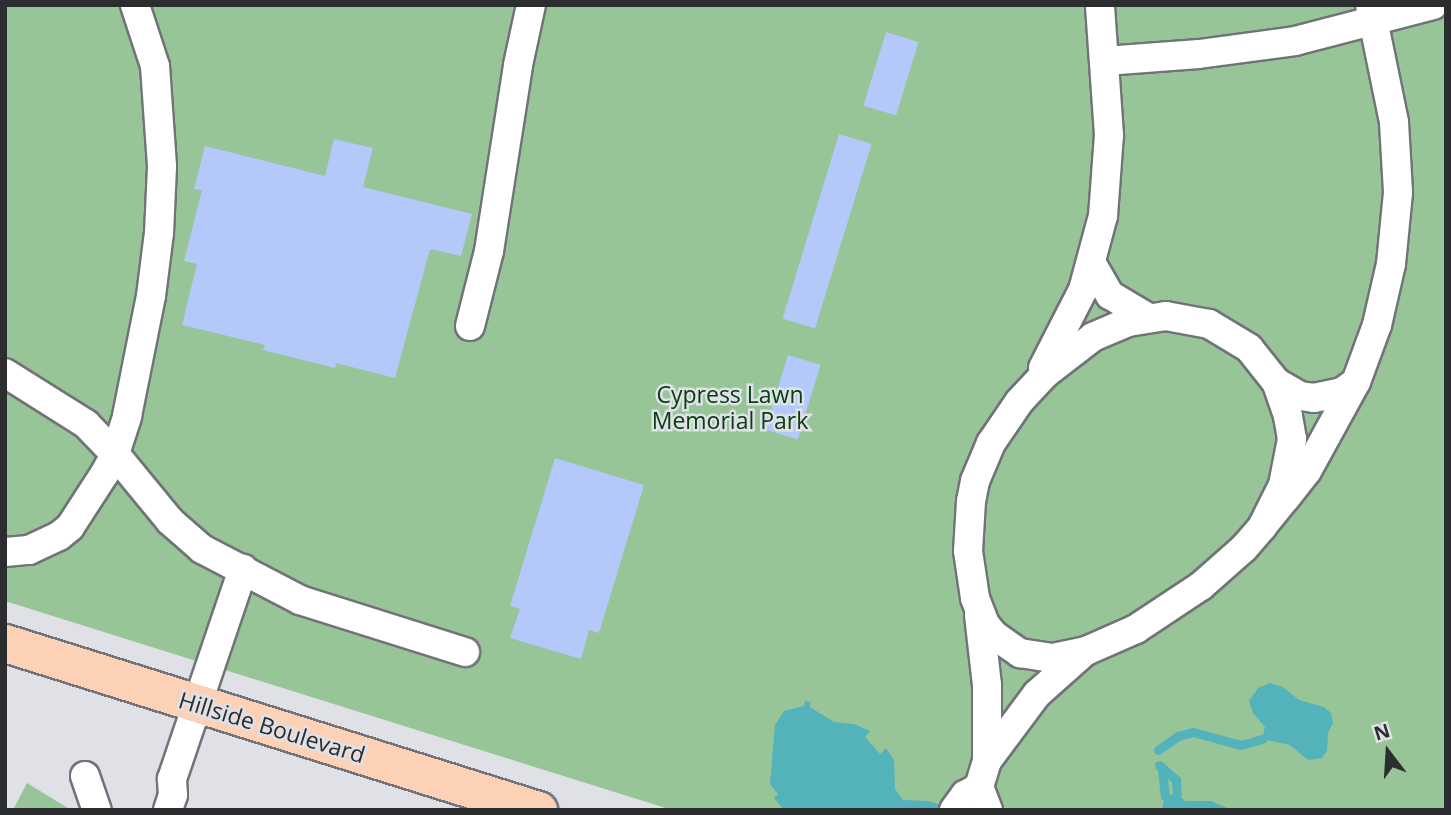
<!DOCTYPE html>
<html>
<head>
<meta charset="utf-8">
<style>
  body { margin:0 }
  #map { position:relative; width:1451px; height:815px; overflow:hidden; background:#dfe1e7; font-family:"Open Sans",sans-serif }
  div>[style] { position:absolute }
  .green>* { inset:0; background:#97c597 }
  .water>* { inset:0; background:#54b2bb }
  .stream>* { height:9px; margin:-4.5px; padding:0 4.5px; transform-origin:4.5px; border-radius:4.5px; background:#54b2bb }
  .building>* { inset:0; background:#b4c9f9; transform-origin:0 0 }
  .roads { filter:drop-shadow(2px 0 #717378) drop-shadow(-2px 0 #717378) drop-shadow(0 2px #717378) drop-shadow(0 -2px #717378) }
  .minor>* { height:28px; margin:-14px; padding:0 14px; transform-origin:14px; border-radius:14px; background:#fff }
  .major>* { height:37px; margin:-18.5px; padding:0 18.5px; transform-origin:18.5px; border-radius:18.5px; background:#fdd1b6 }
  span { translate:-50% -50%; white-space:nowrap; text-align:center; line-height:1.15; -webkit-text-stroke:5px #dfe1e7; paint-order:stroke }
  .park-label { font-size:23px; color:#074011 }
  .street-label { font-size:23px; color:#2c2d2f }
  .frame { position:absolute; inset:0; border:7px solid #2c2d2f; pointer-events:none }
  .north { position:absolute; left:1353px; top:717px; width:70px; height:70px; -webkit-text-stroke:5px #dfe1e7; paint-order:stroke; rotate:343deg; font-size:19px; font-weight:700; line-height:28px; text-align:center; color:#2c2d2f }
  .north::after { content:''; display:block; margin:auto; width:24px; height:32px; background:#2c2d2f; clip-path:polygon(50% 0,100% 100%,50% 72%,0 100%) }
</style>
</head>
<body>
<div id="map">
  <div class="green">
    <div style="clip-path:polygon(5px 5px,1446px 5px,1446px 810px,672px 810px,5px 601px)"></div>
    <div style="clip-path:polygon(27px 783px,71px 810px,13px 810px)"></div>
  </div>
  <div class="water">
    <div style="clip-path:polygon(1270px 683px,1283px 687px,1299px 700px,1324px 707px,1331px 713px,1333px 723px,1328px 733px,1327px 751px,1322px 758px,1308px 760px,1290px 745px,1262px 739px,1265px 727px,1253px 713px,1249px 701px,1258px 688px)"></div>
    <div style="clip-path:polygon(805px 701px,810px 702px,810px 707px,834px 722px,854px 724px,870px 731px,865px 737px,880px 754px,886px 748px,894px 760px,895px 789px,903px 800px,928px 801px,957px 810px,784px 810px,774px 798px,778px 794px,770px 784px,775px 725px,784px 711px,804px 706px)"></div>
    <div style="clip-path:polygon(1177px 793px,1185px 801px,1211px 801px,1232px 810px,1162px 810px,1165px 796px)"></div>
  </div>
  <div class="stream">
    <div style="left:1158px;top:750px;width:24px;rotate:-35deg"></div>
    <div style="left:1178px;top:736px;width:16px;rotate:-15deg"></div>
    <div style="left:1193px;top:732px;width:50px;rotate:15.2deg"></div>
    <div style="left:1241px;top:745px;width:22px;rotate:-16deg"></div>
    <div style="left:1159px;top:765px;width:23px;rotate:41deg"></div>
    <div style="left:1176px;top:780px;width:13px;rotate:86deg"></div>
    <div style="left:1162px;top:769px;width:27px;rotate:84deg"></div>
  </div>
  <div class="building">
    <div style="left:886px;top:32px;width:34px;height:77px;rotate:17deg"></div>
    <div style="left:839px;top:134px;width:34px;height:193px;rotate:17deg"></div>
    <div style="clip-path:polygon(334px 139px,373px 148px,363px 187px,472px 214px,461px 256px,430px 249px,395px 378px,336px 363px,335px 368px,263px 350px,265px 345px,182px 325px,197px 264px,184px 261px,202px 190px,194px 189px,205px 146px,325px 176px)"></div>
    <div style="left:788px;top:355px;width:34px;height:78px;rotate:17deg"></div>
    <div style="clip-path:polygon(555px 458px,644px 485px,599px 633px,589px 630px,581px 659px,510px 638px,520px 609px,510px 606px)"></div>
  </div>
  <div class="roads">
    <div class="minor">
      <div style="left:1105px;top:61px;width:94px;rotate:-4.3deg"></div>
      <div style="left:1199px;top:54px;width:97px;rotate:-7.7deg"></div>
      <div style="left:1295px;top:41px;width:143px;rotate:-14.6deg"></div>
      <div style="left:1092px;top:264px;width:36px;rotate:60deg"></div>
      <div style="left:1110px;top:295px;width:43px;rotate:30.7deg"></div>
      <div style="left:470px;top:326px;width:77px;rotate:-75.8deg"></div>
      <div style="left:489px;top:251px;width:188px;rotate:-81.1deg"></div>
      <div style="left:518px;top:65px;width:61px;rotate:-77.8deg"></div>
      <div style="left:1043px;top:368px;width:88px;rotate:-62.9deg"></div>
      <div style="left:1083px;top:290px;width:77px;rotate:-74.9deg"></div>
      <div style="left:1103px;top:216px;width:81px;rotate:-85.8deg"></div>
      <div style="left:1109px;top:135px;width:130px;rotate:-94deg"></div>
      <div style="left:5px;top:373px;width:96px;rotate:32.2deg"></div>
      <div style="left:86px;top:424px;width:42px;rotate:46deg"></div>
      <div style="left:115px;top:454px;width:87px;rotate:50.6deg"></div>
      <div style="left:170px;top:521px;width:43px;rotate:41.2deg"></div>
      <div style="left:202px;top:549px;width:110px;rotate:27.5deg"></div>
      <div style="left:300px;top:600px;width:173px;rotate:17.5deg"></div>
      <div style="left:1276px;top:382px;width:28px;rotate:30deg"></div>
      <div style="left:1300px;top:396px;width:14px;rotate:8deg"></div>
      <div style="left:1314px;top:398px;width:29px;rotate:-12deg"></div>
      <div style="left:1342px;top:392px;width:17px;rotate:-36deg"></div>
      <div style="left:1262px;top:527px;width:47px;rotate:-63.4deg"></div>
      <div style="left:1283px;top:485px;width:47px;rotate:-78.9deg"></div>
      <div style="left:1292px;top:439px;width:23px;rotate:-100deg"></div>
      <div style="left:1288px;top:416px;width:36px;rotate:-109deg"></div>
      <div style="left:1276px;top:382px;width:43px;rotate:-128.5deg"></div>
      <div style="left:1249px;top:348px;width:47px;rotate:-149deg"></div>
      <div style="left:1209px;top:324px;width:44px;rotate:-169.5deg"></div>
      <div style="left:1166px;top:316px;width:38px;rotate:171deg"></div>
      <div style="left:1128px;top:322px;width:38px;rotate:157deg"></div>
      <div style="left:1093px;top:337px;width:61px;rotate:142.4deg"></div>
      <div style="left:1045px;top:374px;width:38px;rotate:133deg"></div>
      <div style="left:1019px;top:402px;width:50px;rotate:124.3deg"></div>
      <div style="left:991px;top:443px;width:41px;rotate:112.8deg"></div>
      <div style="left:975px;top:481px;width:20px;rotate:101deg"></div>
      <div style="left:971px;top:501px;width:50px;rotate:93.4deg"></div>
      <div style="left:968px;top:551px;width:48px;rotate:81.5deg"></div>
      <div style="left:975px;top:598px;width:28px;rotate:69deg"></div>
      <div style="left:985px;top:624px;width:14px;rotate:51deg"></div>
      <div style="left:994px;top:635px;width:32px;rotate:35deg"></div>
      <div style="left:1020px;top:653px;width:33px;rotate:9deg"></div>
      <div style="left:1053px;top:658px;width:34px;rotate:-12deg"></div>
      <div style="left:1086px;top:651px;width:55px;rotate:-23.7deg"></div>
      <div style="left:1136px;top:629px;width:78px;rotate:-33.5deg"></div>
      <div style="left:1201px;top:586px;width:57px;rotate:-41.5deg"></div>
      <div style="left:1244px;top:548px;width:28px;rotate:-49deg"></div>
      <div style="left:1262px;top:527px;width:36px;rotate:-51deg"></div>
      <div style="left:1285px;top:499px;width:36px;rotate:-52deg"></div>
      <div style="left:1307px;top:471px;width:102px;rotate:-61.2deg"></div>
      <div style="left:1356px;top:382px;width:61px;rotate:-69.8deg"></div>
      <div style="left:1377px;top:325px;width:63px;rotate:-77.1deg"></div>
      <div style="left:1391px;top:264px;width:72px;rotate:-84.4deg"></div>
      <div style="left:1398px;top:192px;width:70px;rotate:-93.3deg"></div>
      <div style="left:1394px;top:122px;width:119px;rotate:-101.6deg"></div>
      <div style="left:5px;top:552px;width:24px;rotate:-5deg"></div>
      <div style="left:29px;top:550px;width:33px;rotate:-25deg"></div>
      <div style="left:59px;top:536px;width:14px;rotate:-39deg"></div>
      <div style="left:70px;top:527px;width:64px;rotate:-57.1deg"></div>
      <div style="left:105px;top:473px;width:21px;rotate:-62deg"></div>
      <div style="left:115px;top:454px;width:40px;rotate:-72deg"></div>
      <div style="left:127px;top:416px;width:122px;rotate:-78.7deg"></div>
      <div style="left:151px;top:296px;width:64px;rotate:-82.8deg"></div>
      <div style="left:159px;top:233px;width:67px;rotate:-87.4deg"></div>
      <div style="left:162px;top:166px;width:100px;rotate:-94deg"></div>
      <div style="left:155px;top:66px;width:64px;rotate:-108.2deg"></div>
      <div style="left:979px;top:615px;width:70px;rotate:83.5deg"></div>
      <div style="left:987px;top:685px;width:76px;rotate:90deg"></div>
      <div style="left:85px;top:776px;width:36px;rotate:71deg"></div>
      <div style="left:168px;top:810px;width:16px;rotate:-72deg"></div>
      <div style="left:173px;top:795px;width:16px;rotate:-94deg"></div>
      <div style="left:172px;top:779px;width:222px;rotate:-71.3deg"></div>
      <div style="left:954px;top:810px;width:19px;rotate:-54deg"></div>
      <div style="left:965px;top:795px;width:16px;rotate:-30deg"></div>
      <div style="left:988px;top:810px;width:25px;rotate:-111deg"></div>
      <div style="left:979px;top:787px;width:27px;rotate:-73deg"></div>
      <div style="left:987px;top:761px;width:84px;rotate:-53.3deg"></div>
      <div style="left:1037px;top:694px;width:59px;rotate:-41.6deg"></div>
    </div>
    <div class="major">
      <div style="left:5px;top:643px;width:559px;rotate:17.4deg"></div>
    </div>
  </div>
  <div class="park-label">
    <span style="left:730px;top:407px">Cypress Lawn<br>Memorial Park</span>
  </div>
  <div class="street-label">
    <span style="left:272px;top:727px;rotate:17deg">Hillside Boulevard</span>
  </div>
  <div class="frame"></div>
  <div class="north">N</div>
</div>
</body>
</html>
